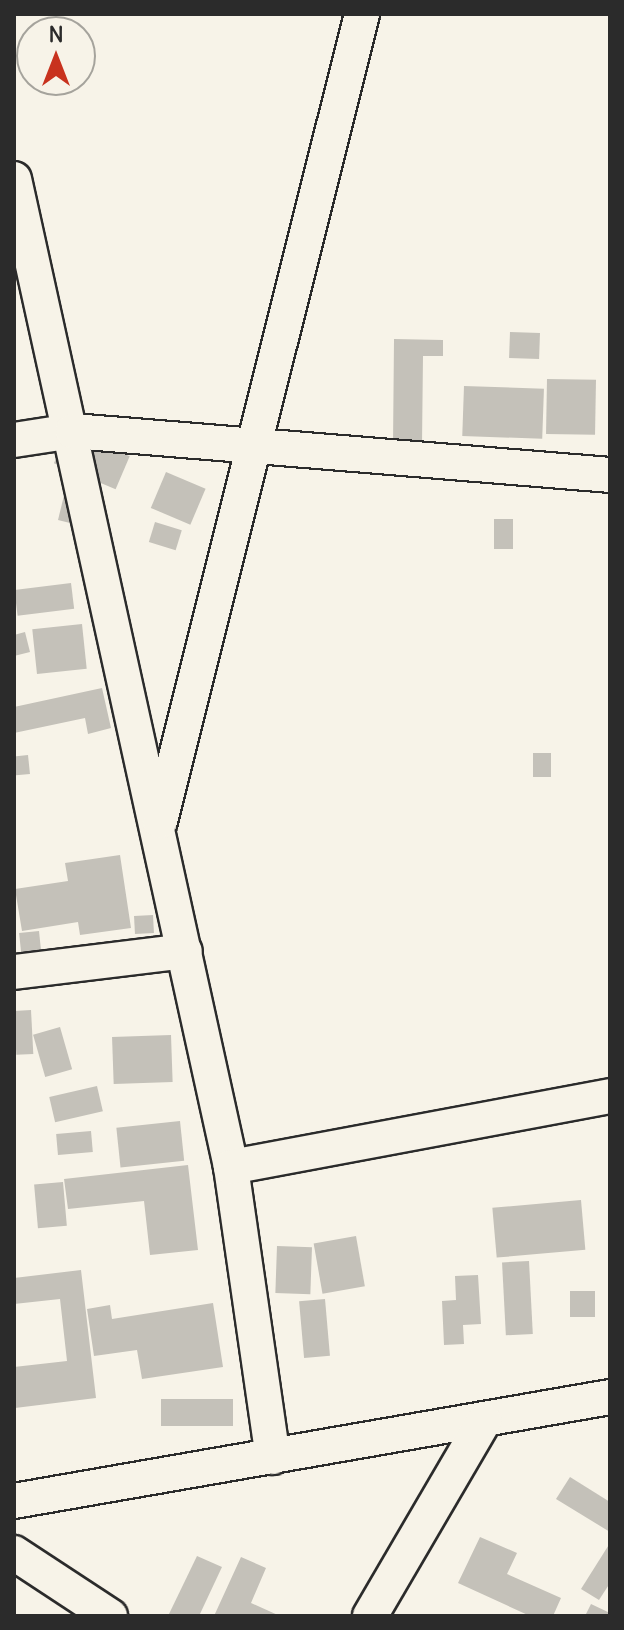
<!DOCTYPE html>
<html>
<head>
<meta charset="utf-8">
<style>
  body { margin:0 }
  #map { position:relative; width:624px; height:1630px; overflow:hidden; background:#f7f3e8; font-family:Delius,sans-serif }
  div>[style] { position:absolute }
  .building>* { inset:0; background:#c4c1b9; transform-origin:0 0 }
  .roads { filter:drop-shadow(2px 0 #2b2b2b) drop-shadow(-2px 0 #2b2b2b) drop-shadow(0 2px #2b2b2b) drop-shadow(0 -2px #2b2b2b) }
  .minor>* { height:34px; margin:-17px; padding:0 17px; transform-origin:17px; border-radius:17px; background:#f7f3e8 }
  span { translate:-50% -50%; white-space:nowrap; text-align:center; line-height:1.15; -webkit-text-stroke:6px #f7f3e8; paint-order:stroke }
  .frame { position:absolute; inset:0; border:16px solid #2b2b2b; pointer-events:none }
  .north { position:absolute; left:16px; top:16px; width:80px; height:80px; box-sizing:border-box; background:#f7f3e8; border:2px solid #a5a39c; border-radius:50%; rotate:0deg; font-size:22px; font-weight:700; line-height:32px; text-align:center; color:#2b2b2b }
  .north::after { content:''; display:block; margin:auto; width:28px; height:36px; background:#c8321e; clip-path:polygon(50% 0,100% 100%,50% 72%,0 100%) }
</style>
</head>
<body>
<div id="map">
  <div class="building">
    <div style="left:510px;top:332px;width:30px;height:26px;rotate:2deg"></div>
    <div style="clip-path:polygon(394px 339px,443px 340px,443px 356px,423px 356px,422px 444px,393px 444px)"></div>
    <div style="left:547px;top:379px;width:49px;height:55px;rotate:1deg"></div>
    <div style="left:464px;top:386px;width:80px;height:50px;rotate:2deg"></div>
    <div style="left:68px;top:430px;width:67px;height:36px;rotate:23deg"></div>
    <div style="left:166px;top:472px;width:43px;height:39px;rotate:23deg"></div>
    <div style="clip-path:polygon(69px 475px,78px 525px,58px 520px)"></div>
    <div style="left:494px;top:519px;width:19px;height:30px"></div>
    <div style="left:155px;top:522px;width:28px;height:21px;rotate:17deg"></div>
    <div style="left:71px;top:583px;width:26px;height:57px;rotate:83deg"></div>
    <div style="left:82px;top:624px;width:45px;height:50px;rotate:84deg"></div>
    <div style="clip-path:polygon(25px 632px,30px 652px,14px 656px,14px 635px)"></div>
    <div style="clip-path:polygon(102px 688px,111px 728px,88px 734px,85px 718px,14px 733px,14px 707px)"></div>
    <div style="left:533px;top:753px;width:18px;height:24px"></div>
    <div style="left:28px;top:755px;width:19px;height:14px;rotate:84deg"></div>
    <div style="clip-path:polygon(120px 855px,131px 928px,80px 935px,78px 922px,22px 931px,15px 889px,68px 881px,65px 863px)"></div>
    <div style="left:153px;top:915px;width:18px;height:19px;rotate:87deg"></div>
    <div style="left:39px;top:931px;width:19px;height:20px;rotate:84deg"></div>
    <div style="left:31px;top:1010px;width:44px;height:17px;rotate:87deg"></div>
    <div style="left:60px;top:1027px;width:44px;height:28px;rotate:74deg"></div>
    <div style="left:171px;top:1035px;width:47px;height:59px;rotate:88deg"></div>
    <div style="left:97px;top:1086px;width:26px;height:49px;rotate:77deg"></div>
    <div style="left:180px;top:1121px;width:40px;height:64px;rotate:84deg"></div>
    <div style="left:91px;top:1131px;width:21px;height:35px;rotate:85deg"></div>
    <div style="clip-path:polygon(188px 1165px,198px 1250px,150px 1255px,144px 1201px,68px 1209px,64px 1179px)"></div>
    <div style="left:63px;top:1182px;width:44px;height:29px;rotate:85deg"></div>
    <div style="left:581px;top:1200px;width:50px;height:89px;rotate:85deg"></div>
    <div style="left:356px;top:1236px;width:51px;height:43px;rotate:80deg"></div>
    <div style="left:277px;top:1246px;width:35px;height:47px;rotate:2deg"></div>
    <div style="left:529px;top:1261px;width:73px;height:27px;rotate:87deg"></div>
    <div style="clip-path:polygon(81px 1270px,96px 1398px,15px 1408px,14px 1367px,67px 1361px,60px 1299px,14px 1304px,14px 1278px)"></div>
    <div style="clip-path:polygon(478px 1275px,481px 1324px,463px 1325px,464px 1344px,444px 1345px,442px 1301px,456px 1300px,455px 1276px)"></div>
    <div style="left:570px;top:1291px;width:25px;height:26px"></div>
    <div style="left:325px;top:1299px;width:57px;height:26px;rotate:85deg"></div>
    <div style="clip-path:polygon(213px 1303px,223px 1367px,142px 1379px,137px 1350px,94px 1356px,87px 1309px,110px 1305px,112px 1319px)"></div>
    <div style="left:233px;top:1399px;width:27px;height:72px;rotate:90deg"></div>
    <div style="clip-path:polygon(570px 1477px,610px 1502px,610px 1532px,556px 1499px)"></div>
    <div style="clip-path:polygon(480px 1537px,517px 1553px,507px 1574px,561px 1598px,553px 1616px,530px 1616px,458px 1583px)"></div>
    <div style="clip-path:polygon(610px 1543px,610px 1583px,599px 1600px,581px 1589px)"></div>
    <div style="clip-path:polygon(197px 1556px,222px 1567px,199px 1616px,168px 1616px)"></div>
    <div style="clip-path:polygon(241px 1557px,266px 1568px,251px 1603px,280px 1616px,214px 1616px)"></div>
    <div style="clip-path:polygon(591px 1604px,610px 1613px,610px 1616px,585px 1616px)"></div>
  </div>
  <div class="roads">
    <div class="minor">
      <div style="left:14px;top:179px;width:1012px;rotate:77.61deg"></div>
      <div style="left:231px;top:1167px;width:293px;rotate:81.8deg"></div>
      <div style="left:14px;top:440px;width:60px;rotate:-8.7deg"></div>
      <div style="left:73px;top:431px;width:539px;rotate:4.68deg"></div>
      <div style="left:160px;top:821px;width:832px;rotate:-75.95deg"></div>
      <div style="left:14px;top:972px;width:172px;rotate:-7deg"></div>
      <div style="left:231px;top:1167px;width:386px;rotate:-10.6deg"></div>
      <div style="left:14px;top:1501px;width:605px;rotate:-9.9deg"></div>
      <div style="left:14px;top:1553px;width:115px;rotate:33.3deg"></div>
      <div style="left:370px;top:1616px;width:226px;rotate:-59.7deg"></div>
    </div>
  </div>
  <div class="frame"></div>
  <div class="north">N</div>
</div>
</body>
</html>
